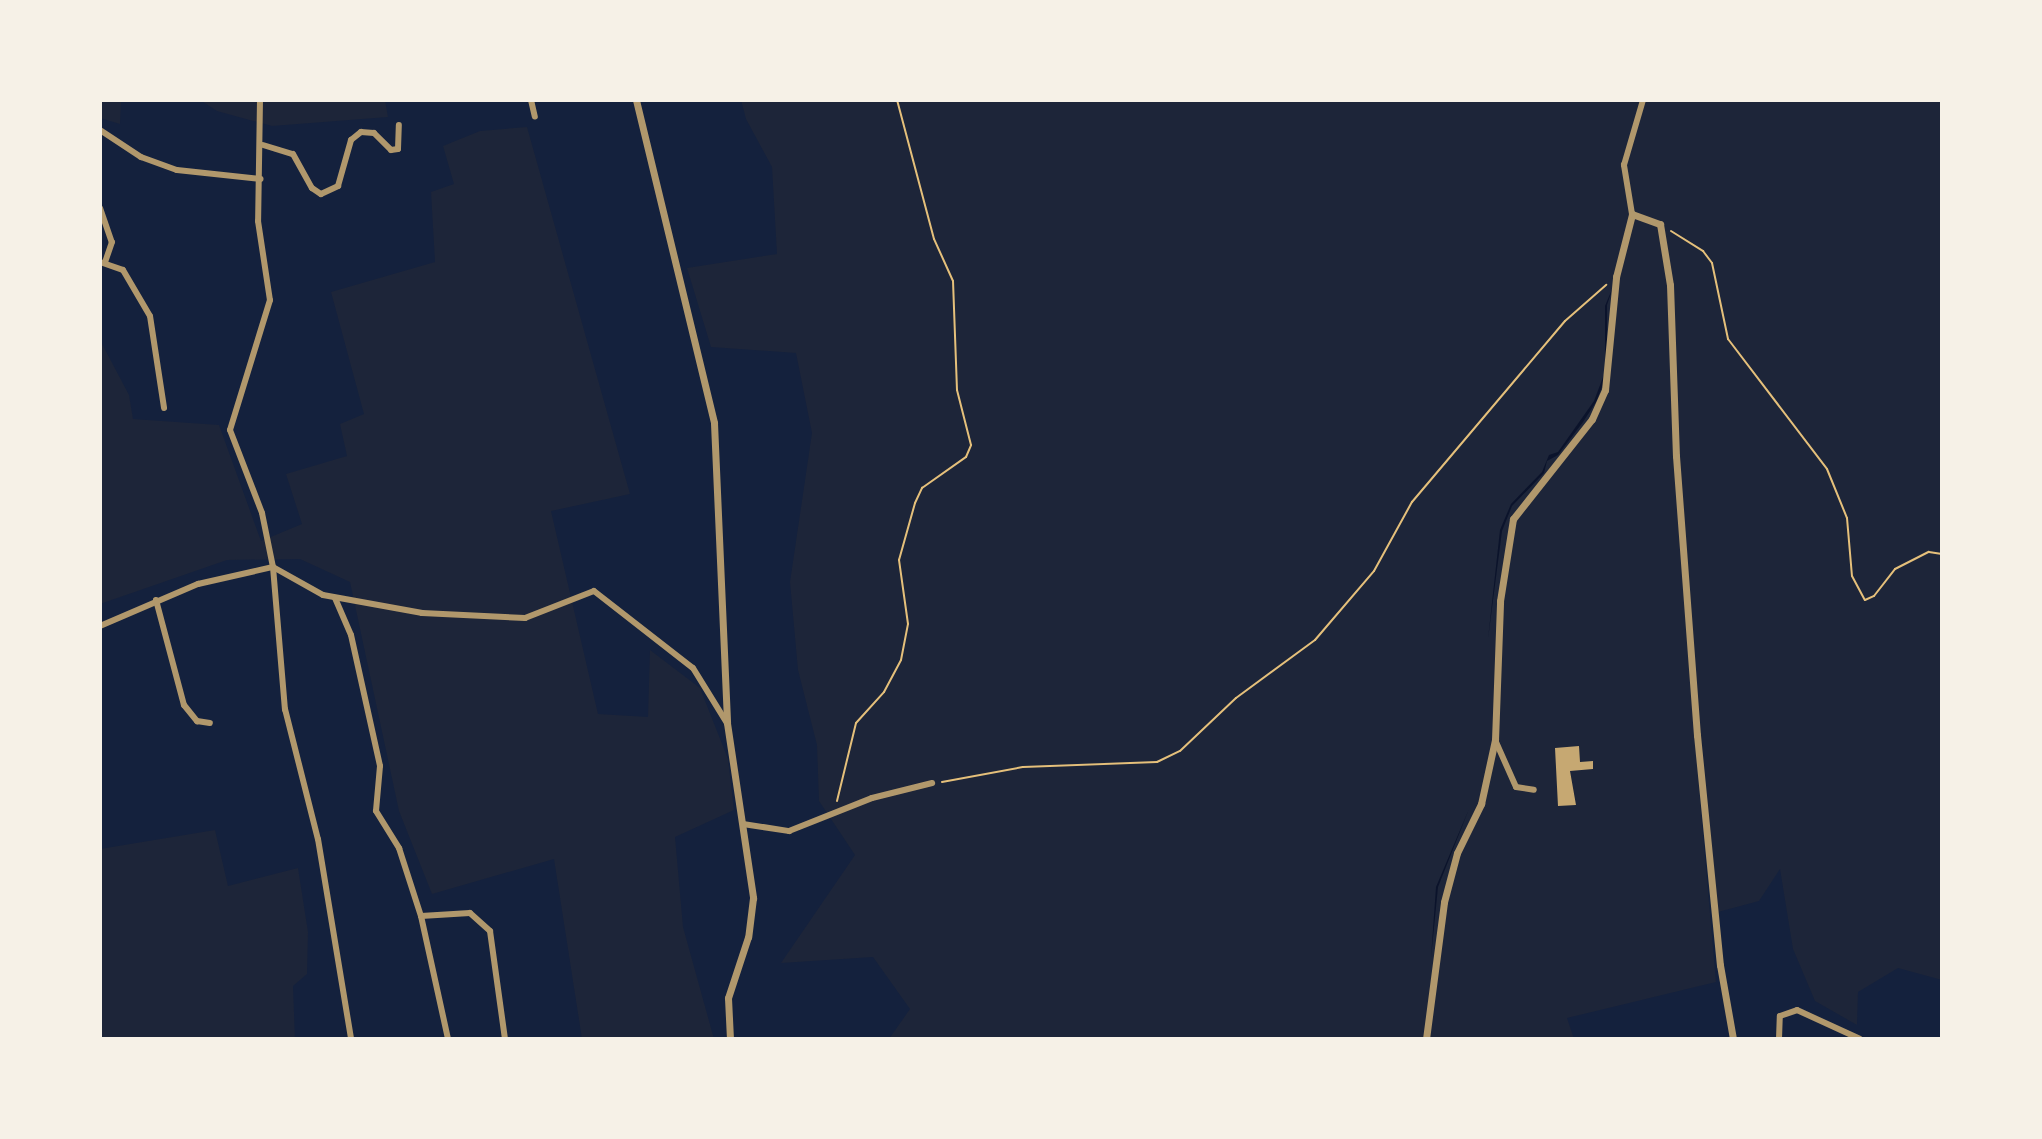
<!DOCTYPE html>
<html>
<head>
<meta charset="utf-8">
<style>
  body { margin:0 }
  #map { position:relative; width:2042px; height:1139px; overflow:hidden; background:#14213d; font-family:"Work Sans",sans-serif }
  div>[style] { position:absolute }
  .green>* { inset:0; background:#1d2539 }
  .water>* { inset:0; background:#0b132b }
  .building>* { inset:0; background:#c6a872 }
  .path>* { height:2px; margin:-1px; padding:0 1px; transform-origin:1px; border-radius:1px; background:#e5c07b }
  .minor>* { height:6px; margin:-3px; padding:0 3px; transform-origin:3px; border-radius:3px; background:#b1986c }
  .tertiary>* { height:7px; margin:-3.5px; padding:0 3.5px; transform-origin:3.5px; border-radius:3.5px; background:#b1986c }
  span { translate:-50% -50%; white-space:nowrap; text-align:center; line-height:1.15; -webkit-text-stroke:8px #f6f1e7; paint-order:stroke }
  .frame { position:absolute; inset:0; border:102px solid #f6f1e7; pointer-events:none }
</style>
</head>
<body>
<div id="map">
  <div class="green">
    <div style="clip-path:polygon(100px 100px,121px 100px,120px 124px,100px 118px)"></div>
    <div style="clip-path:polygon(200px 100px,385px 100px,388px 117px,272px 126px,217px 111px)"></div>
    <div style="clip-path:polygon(741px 100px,1942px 100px,1942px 980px,1898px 968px,1858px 992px,1857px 1025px,1815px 1001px,1793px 949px,1780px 869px,1759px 901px,1718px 912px,1702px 742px,1695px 743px,1716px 982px,1567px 1018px,1574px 1039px,889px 1039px,910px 1009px,873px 957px,781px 963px,855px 855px,819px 801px,817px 745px,798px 670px,790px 582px,812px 433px,796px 353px,711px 347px,687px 268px,777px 254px,772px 167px,746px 119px)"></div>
    <div style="clip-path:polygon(527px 127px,630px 494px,551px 511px,598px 714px,648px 717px,650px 650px,700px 688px,728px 759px,734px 810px,675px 837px,683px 927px,714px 1039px,582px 1039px,554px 859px,432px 894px,399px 811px,350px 582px,300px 559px,227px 560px,100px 604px,100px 340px,129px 395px,133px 419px,219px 425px,261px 541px,302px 524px,286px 474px,347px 456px,340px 424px,364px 414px,331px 292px,435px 262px,431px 192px,454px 184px,443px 146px,480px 131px)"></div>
    <div style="clip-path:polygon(215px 830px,228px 886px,298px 868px,308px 932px,307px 974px,293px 986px,295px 1039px,100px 1039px,100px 849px)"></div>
  </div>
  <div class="water">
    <div style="clip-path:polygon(1613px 287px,1607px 305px,1607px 374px,1596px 402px,1583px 422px,1558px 455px,1547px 461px,1544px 473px,1512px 506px,1502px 531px,1488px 639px,1500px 530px,1511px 504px,1542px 472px,1549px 455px,1558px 452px,1594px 401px,1605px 372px,1605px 306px)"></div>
    <div style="clip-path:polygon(1469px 809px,1438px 887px,1431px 958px,1436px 887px)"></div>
  </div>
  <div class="building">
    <div style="clip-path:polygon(1579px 746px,1580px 762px,1593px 761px,1593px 769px,1570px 771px,1576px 805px,1558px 806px,1555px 748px)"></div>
  </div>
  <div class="path">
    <div style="left:1671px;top:231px;width:38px;rotate:32deg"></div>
    <div style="left:1703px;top:251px;width:15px;rotate:53deg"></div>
    <div style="left:1712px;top:263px;width:78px;rotate:78.1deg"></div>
    <div style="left:1728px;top:339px;width:163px;rotate:52.7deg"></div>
    <div style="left:1827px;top:469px;width:53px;rotate:67.8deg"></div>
    <div style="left:1847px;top:518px;width:58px;rotate:85.1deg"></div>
    <div style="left:1852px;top:576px;width:27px;rotate:62deg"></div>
    <div style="left:1865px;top:600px;width:10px;rotate:-24deg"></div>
    <div style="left:1874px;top:596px;width:34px;rotate:-52deg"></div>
    <div style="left:1895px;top:569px;width:38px;rotate:-27deg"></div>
    <div style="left:1929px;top:552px;width:13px;rotate:9deg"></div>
    <div style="left:942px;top:782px;width:82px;rotate:-10.5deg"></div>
    <div style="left:1023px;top:767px;width:134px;rotate:-2.1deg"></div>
    <div style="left:1157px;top:762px;width:25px;rotate:-26deg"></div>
    <div style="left:1180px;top:751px;width:77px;rotate:-43.4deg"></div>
    <div style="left:1236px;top:698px;width:98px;rotate:-36.3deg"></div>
    <div style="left:1315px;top:640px;width:91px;rotate:-49.5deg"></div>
    <div style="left:1374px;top:571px;width:79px;rotate:-61.2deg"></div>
    <div style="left:1412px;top:502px;width:237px;rotate:-49.8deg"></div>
    <div style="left:1565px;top:321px;width:55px;rotate:-41.3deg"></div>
    <div style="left:837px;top:801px;width:80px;rotate:-76.3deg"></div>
    <div style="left:856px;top:723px;width:42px;rotate:-47.9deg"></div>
    <div style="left:884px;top:692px;width:36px;rotate:-62deg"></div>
    <div style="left:901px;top:660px;width:37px;rotate:-79deg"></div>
    <div style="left:908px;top:624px;width:65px;rotate:-98deg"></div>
    <div style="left:899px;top:560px;width:59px;rotate:-74.3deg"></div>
    <div style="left:915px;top:503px;width:17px;rotate:-65deg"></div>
    <div style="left:922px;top:488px;width:54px;rotate:-35.2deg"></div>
    <div style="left:966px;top:457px;width:13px;rotate:-67deg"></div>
    <div style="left:971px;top:445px;width:57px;rotate:-104.3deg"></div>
    <div style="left:957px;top:390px;width:109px;rotate:-92.1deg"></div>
    <div style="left:953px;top:281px;width:46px;rotate:-114.3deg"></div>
    <div style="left:934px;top:239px;width:144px;rotate:-104.9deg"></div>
  </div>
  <div class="minor">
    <div style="left:260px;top:100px;width:121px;rotate:90.9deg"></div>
    <div style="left:258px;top:221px;width:80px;rotate:81.4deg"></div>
    <div style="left:270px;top:300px;width:136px;rotate:107.1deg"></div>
    <div style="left:230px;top:430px;width:89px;rotate:68.9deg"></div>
    <div style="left:262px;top:513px;width:55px;rotate:78.5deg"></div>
    <div style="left:273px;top:567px;width:143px;rotate:85.2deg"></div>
    <div style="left:285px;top:709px;width:134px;rotate:75.8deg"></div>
    <div style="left:318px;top:839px;width:203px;rotate:80.6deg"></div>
    <div style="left:531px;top:100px;width:17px;rotate:77deg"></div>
    <div style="left:100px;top:130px;width:49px;rotate:33.4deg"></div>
    <div style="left:141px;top:157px;width:38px;rotate:20deg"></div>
    <div style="left:177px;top:170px;width:84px;rotate:6.1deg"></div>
    <div style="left:263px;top:145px;width:31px;rotate:17deg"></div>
    <div style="left:293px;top:154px;width:39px;rotate:61deg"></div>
    <div style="left:312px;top:188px;width:11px;rotate:34deg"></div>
    <div style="left:321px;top:194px;width:19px;rotate:-25deg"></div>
    <div style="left:338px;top:186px;width:48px;rotate:-74.2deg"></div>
    <div style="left:351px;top:140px;width:13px;rotate:-39deg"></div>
    <div style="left:361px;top:132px;width:13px;rotate:4deg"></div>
    <div style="left:374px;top:133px;width:24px;rotate:45deg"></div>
    <div style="left:391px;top:150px;width:7px;rotate:-8deg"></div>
    <div style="left:398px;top:149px;width:24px;rotate:-88deg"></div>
    <div style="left:100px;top:208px;width:36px;rotate:71deg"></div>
    <div style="left:112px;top:242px;width:21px;rotate:109deg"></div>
    <div style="left:1632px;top:214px;width:50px;rotate:-99.3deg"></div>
    <div style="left:1624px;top:165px;width:68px;rotate:-73.7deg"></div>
    <div style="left:100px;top:262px;width:24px;rotate:19deg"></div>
    <div style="left:123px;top:270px;width:53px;rotate:59.6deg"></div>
    <div style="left:150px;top:316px;width:93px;rotate:81.3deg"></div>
    <div style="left:335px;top:598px;width:40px;rotate:66.6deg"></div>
    <div style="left:351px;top:635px;width:134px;rotate:77.5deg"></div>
    <div style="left:380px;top:766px;width:45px;rotate:95.1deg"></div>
    <div style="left:376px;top:811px;width:44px;rotate:58.1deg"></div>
    <div style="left:399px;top:848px;width:71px;rotate:72.1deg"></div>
    <div style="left:421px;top:916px;width:49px;rotate:-3.5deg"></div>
    <div style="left:470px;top:913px;width:27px;rotate:42deg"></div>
    <div style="left:490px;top:931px;width:109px;rotate:82.1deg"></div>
    <div style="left:156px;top:600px;width:109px;rotate:75.1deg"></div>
    <div style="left:184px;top:705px;width:21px;rotate:51deg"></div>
    <div style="left:197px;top:721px;width:13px;rotate:9deg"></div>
    <div style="left:100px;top:626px;width:107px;rotate:-23.2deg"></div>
    <div style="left:198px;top:584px;width:77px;rotate:-12.8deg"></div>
    <div style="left:273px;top:567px;width:57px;rotate:29.2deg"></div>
    <div style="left:323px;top:595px;width:101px;rotate:10.3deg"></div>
    <div style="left:422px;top:613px;width:103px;rotate:2.8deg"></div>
    <div style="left:525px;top:618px;width:74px;rotate:-21.4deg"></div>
    <div style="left:594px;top:591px;width:125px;rotate:37.9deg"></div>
    <div style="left:693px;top:668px;width:65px;rotate:58.3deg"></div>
    <div style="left:1496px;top:742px;width:49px;rotate:66deg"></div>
    <div style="left:1516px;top:787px;width:18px;rotate:9deg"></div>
    <div style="left:743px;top:824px;width:47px;rotate:8.7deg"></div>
    <div style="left:789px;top:831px;width:89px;rotate:-21.7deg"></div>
    <div style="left:872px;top:798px;width:62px;rotate:-14deg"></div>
    <div style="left:421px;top:916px;width:126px;rotate:77.6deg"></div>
    <div style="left:1779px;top:1039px;width:23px;rotate:-88deg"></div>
    <div style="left:1780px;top:1016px;width:18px;rotate:-19deg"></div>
    <div style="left:1797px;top:1010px;width:69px;rotate:24.7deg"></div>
  </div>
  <div class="tertiary">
    <div style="left:636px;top:100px;width:332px;rotate:76.4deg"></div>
    <div style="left:714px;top:423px;width:300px;rotate:87.5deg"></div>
    <div style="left:727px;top:723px;width:177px;rotate:81.5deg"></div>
    <div style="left:753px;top:898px;width:39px;rotate:97deg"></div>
    <div style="left:748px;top:937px;width:64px;rotate:108.2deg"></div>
    <div style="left:728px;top:998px;width:41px;rotate:87.2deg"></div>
    <div style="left:1426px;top:1039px;width:138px;rotate:-82.5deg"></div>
    <div style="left:1444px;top:902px;width:51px;rotate:-75.1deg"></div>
    <div style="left:1457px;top:853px;width:55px;rotate:-63.9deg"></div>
    <div style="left:1481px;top:804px;width:66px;rotate:-77.7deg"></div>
    <div style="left:1495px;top:740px;width:139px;rotate:-87.9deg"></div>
    <div style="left:1500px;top:601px;width:83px;rotate:-81deg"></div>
    <div style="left:1513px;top:519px;width:127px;rotate:-51.7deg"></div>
    <div style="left:1592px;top:419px;width:32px;rotate:-66deg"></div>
    <div style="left:1605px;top:390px;width:114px;rotate:-84.4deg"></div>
    <div style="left:1616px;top:277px;width:65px;rotate:-75.7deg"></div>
    <div style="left:1632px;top:214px;width:30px;rotate:20deg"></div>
    <div style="left:1660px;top:224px;width:62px;rotate:80.7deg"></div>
    <div style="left:1670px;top:285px;width:171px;rotate:88deg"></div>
    <div style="left:1676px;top:456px;width:280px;rotate:85.7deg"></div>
    <div style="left:1697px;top:735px;width:231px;rotate:84.3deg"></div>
    <div style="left:1720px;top:965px;width:75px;rotate:80deg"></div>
  </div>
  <div class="frame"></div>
</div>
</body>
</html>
